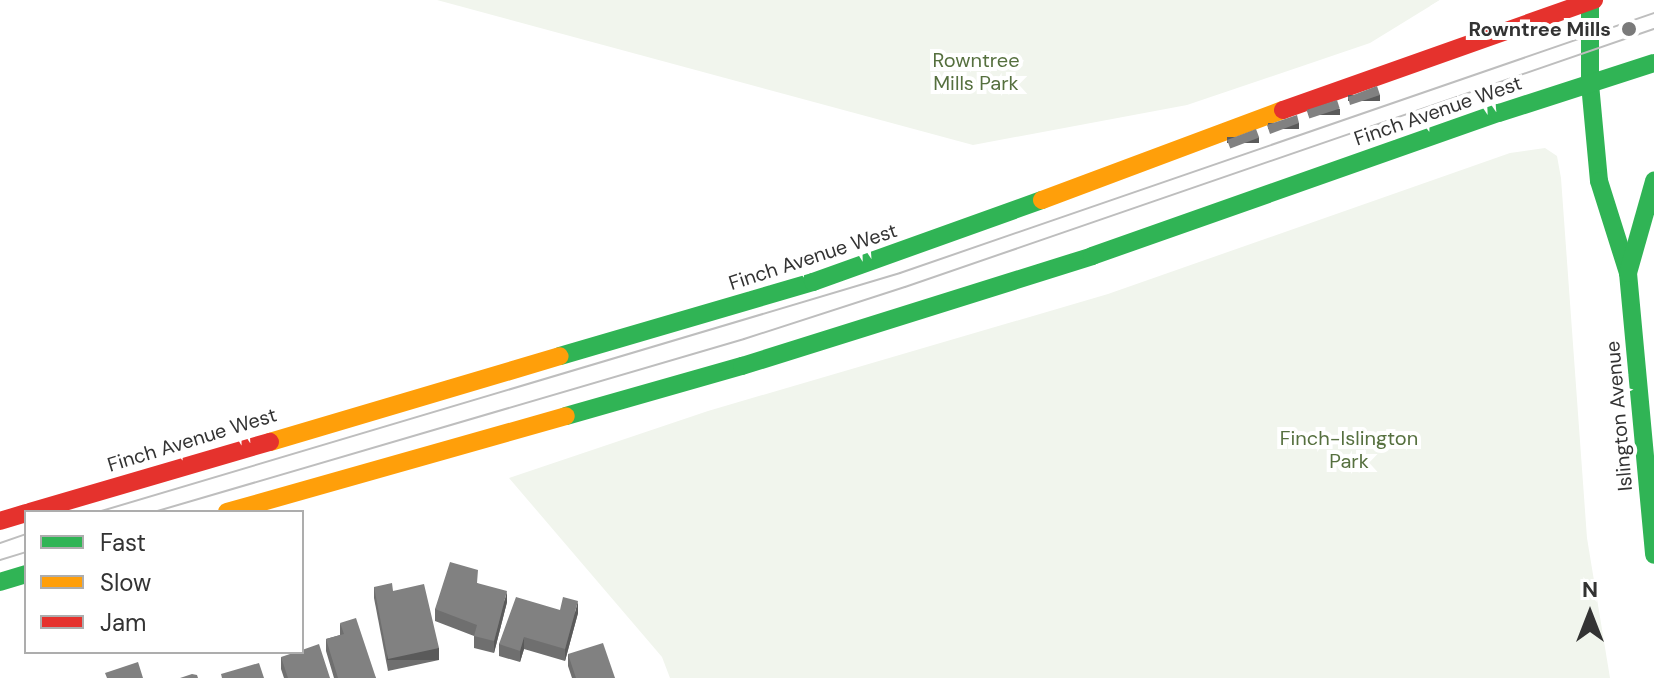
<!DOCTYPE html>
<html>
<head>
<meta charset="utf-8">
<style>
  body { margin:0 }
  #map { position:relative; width:1654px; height:678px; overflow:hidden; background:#fff; font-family:"DM Sans",sans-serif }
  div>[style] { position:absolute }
  .green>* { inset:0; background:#f1f5ed }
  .pier>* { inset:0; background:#fff }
  .fast>* { height:18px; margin:-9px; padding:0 9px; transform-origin:9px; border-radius:9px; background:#30b455 }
  .slow>* { height:18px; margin:-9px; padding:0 9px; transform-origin:9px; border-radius:9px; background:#ff9f0a }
  .jam>* { height:18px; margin:-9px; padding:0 9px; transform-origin:9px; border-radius:9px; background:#e5322d }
  .tram>* { height:2px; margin:-1px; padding:0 1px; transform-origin:1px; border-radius:1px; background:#bebebe }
  .wall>* { inset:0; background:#6f6f6f }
  .shaded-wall>* { inset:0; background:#5a5a5a; transform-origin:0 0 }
  .building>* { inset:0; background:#818181; transform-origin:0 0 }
  .dots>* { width:22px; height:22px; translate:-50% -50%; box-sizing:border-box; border:4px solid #fff; border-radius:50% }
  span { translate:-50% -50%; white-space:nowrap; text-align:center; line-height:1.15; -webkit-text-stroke:8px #fff; paint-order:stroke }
  .poi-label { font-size:20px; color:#333; font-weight:700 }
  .right { translate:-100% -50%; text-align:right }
  .park-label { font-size:20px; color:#56703f }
  .street-label { font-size:20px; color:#333 }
  .legend { position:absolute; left:24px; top:510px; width:280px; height:144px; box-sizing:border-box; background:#fff; border:2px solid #adadad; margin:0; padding:10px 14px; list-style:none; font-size:24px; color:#333 }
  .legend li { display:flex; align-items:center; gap:16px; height:40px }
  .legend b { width:40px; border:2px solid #adadad }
  .north { position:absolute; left:1550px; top:574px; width:80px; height:80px; -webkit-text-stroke:6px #fff; paint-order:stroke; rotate:0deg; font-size:22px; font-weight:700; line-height:32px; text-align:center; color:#333 }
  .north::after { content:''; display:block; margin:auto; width:28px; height:36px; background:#333; clip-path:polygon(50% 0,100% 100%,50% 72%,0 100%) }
</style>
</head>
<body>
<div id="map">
  <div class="green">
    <div style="clip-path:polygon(437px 0,1440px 0,1370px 43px,1187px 105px,973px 145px)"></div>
    <div style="clip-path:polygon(1545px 148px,1557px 156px,1561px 178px,1587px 538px,1610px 678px,670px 678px,662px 657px,509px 478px,708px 411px,1108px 294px,1510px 153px)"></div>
  </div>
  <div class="pier">
    <div style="clip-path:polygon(1440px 0,1654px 0,1654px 67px,1618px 53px,1430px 6px)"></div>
  </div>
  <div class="fast">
    <div style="left:1590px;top:0;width:84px;rotate:90deg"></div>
    <div style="left:1590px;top:84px;width:97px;rotate:84.7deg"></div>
    <div style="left:1599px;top:181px;width:96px;rotate:72.5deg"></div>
    <div style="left:1628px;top:273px;width:283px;rotate:84.7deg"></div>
    <div style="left:1628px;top:273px;width:96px;rotate:-74.2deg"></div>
    <div style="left:560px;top:356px;width:264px;rotate:-16.3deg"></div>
    <div style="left:813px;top:282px;width:243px;rotate:-19.7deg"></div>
    <div style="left:566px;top:416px;width:183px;rotate:-15.9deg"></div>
    <div style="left:742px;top:366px;width:367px;rotate:-17.4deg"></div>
    <div style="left:1092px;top:256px;width:431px;rotate:-19.4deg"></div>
    <div style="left:1499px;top:113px;width:163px;rotate:-17.9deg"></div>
    <div style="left:0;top:582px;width:27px;rotate:-17deg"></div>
  </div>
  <div class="slow">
    <div style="left:1042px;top:200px;width:257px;rotate:-20.5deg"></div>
    <div style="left:270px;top:442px;width:302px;rotate:-16.5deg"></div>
    <div style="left:227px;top:512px;width:352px;rotate:-15.8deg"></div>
  </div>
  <div class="jam">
    <div style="left:1283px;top:110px;width:330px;rotate:-19.5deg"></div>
    <div style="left:30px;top:512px;width:250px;rotate:-16.3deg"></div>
    <div style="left:0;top:521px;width:27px;rotate:-17deg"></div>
  </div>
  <div class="tram">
    <div style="left:98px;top:512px;width:837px;rotate:-16.59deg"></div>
    <div style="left:900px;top:273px;width:798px;rotate:-19.03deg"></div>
    <div style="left:154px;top:512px;width:615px;rotate:-16.34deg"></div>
    <div style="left:744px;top:339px;width:169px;rotate:-17.9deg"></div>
    <div style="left:905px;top:287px;width:792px;rotate:-19.01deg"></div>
    <div style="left:0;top:543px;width:28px;rotate:-19deg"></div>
    <div style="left:0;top:560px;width:27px;rotate:-17deg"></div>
  </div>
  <div class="wall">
    <div style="clip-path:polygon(477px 583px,507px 602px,494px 653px,474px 648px,474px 636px,435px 621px,435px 609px)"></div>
    <div style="clip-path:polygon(374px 587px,393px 591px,439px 660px,388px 671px,374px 598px)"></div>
    <div style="clip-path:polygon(560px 610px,578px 613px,565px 661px,524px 649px,520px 662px,499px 656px,499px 644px)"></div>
    <div style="clip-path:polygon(340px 623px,376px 678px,334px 678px,326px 651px,326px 639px,340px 635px)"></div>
    <div style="clip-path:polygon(568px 654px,615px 678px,572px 678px,568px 666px)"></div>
    <div style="clip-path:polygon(281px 657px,330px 678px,284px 678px,281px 669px)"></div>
  </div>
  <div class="shaded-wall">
    <div style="left:1380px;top:95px;width:6px;height:32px;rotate:90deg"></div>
    <div style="left:1340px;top:109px;width:6px;height:32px;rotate:90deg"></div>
    <div style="left:1299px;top:123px;width:6px;height:31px;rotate:90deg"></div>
    <div style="left:1259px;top:137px;width:6px;height:32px;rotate:90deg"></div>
    <div style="clip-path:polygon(507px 591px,507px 602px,494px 653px,494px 641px)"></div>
    <div style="clip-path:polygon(578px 601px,578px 613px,565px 661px,565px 649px)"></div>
    <div style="clip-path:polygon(524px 637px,524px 649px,520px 662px,520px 651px)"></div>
    <div style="left:439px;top:648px;width:12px;height:52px;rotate:90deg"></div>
  </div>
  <div class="building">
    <div style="clip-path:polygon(1377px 86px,1380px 95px,1350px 105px,1348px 97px)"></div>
    <div style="left:1337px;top:100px;width:9px;height:32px;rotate:72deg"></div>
    <div style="clip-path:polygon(1297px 115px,1299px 123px,1270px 134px,1267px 125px)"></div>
    <div style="left:1256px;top:129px;width:9px;height:31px;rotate:69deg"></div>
    <div style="clip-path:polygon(450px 562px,478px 570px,477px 583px,507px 591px,494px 641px,474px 636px,477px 625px,435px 609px)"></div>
    <div style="clip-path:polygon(392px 583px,393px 591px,424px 584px,439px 648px,388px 659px,374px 587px)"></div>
    <div style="clip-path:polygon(516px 597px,560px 610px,563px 597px,578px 601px,565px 649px,524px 637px,520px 651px,499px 644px)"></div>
    <div style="clip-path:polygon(356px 618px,376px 678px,338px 678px,326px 639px,344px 634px,340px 623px)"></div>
    <div style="clip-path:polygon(603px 643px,615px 678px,576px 678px,568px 654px)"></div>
    <div style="clip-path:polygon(319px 644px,330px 678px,288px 678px,281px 657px,296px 652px,302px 652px,302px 650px)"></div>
    <div style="clip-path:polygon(138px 662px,143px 678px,107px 678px,105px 673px)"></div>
    <div style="clip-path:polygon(259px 663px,264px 678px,222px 678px,221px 674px)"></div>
    <div style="clip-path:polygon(192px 674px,197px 675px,198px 678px,180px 678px)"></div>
  </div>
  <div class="dots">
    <div style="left:1629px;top:29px;background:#7a7a7a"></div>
  </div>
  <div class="poi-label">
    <span class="right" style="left:1611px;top:29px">Rowntree Mills</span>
  </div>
  <div class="park-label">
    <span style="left:976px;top:72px">Rowntree<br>Mills Park</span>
    <span style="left:1349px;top:450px">Finch-Islington<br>Park</span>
  </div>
  <div class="street-label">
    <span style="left:1438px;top:111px;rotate:-19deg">Finch Avenue West</span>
    <span style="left:813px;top:257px;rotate:-18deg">Finch Avenue West</span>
    <span style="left:1619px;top:416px;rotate:-95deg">Islington Avenue</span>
    <span style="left:192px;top:440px;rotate:-17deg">Finch Avenue West</span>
  </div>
  <ul class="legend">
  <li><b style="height:10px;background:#30b455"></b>Fast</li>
  <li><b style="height:10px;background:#ff9f0a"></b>Slow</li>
  <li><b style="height:10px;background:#e5322d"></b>Jam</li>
  </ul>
  <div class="north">N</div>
</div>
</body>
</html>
